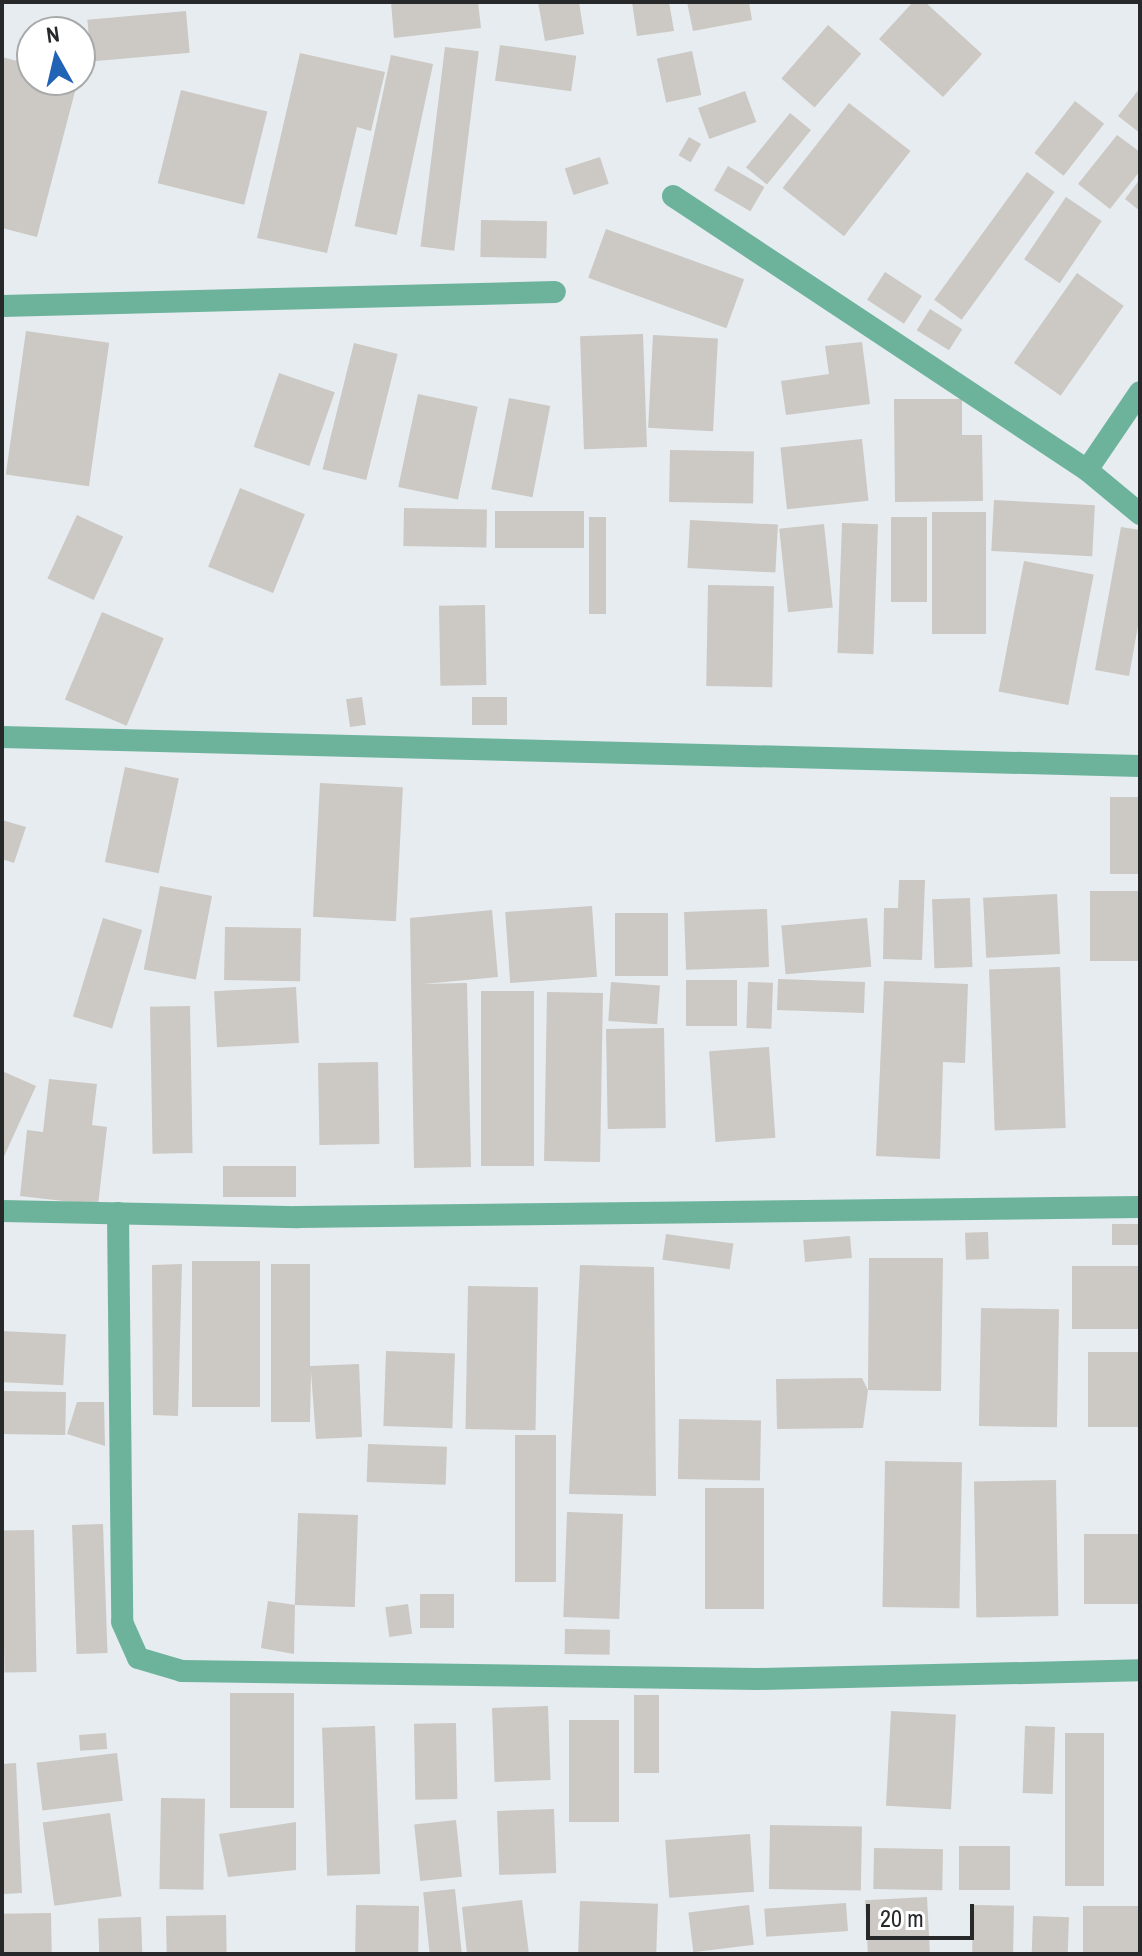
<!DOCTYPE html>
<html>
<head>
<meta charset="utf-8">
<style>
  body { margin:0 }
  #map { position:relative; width:1142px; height:1956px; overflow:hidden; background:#e6ecf0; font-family:"Archivo Narrow",sans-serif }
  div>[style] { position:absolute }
  .building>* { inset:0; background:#ccc8c3; transform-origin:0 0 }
  .minor>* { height:22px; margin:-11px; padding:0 11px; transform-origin:11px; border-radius:11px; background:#6db39c }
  span { translate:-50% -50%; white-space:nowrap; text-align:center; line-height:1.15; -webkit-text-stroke:6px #fff; paint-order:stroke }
  .frame { position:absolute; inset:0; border:4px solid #26282a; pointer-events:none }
  .north { position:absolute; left:16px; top:16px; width:80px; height:80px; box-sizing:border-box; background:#fff; border:2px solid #a8a9aa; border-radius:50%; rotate:352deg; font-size:22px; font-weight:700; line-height:32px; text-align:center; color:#26282a }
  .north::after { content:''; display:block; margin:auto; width:28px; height:36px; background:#2163b4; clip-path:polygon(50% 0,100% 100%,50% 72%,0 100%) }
  .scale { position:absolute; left:866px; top:1904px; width:108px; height:36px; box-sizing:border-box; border:4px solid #26282a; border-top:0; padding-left:10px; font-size:24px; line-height:28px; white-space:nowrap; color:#26282a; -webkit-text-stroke:6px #fff; paint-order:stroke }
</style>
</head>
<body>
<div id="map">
  <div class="building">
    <div style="clip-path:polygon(391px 2px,478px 2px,481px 28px,394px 38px)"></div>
    <div style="clip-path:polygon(538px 2px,579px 2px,584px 34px,545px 41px)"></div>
    <div style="clip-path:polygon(632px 2px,669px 2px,674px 31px,637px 36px)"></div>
    <div style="clip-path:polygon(687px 2px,749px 2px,752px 20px,693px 31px)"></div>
    <div style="clip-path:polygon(913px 2px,925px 2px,982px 54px,943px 97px,879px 39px)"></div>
    <div style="left:186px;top:11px;width:42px;height:99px;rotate:85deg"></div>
    <div style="left:828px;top:25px;width:44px;height:71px;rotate:41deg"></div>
    <div style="left:500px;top:45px;width:77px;height:36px;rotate:8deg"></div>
    <div style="left:445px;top:47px;width:34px;height:201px;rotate:7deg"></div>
    <div style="left:692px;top:51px;width:45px;height:36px;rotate:78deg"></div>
    <div style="clip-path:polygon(300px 53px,385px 72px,371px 131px,357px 127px,327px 253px,257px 238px)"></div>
    <div style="left:391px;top:55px;width:43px;height:175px;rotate:12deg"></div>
    <div style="clip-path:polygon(2px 57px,32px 65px,32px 80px,78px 80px,37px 237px,2px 228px)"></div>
    <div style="clip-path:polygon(1140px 88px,1140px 133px,1118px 116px)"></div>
    <div style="left:181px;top:90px;width:89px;height:96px;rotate:14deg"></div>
    <div style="left:745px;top:91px;width:33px;height:50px;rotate:70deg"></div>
    <div style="left:1075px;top:101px;width:37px;height:66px;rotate:38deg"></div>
    <div style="left:849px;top:103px;width:78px;height:108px;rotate:38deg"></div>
    <div style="left:790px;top:113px;width:27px;height:70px;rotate:39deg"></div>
    <div style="clip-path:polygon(1117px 135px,1140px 152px,1140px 171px,1110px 209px,1078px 184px)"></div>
    <div style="left:689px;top:137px;width:14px;height:21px;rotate:30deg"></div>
    <div style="left:600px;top:157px;width:28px;height:37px;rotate:72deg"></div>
    <div style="left:728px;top:166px;width:42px;height:28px;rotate:30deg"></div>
    <div style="left:1027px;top:172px;width:34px;height:158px;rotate:36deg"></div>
    <div style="clip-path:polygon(1140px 179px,1140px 211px,1125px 199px)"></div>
    <div style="left:1066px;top:197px;width:43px;height:75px;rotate:34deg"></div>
    <div style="left:481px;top:220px;width:66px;height:37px;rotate:1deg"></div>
    <div style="left:606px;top:229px;width:147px;height:52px;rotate:20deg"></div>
    <div style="left:885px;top:272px;width:44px;height:33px;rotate:33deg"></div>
    <div style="left:1077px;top:273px;width:57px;height:110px;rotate:35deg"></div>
    <div style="left:930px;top:309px;width:38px;height:25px;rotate:32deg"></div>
    <div style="left:26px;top:331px;width:84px;height:145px;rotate:8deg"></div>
    <div style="left:643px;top:334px;width:113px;height:63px;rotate:88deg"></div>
    <div style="left:653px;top:335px;width:65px;height:93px;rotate:3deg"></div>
    <div style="clip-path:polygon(862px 342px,870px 404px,786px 415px,781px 381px,829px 374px,825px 346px)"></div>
    <div style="left:354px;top:343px;width:45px;height:130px;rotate:14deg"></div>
    <div style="left:279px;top:373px;width:59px;height:78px;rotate:19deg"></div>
    <div style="left:418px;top:394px;width:61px;height:95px;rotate:12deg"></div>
    <div style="left:509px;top:398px;width:42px;height:93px;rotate:11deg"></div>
    <div style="clip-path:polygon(894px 399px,962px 399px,962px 435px,982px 435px,983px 501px,895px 502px)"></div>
    <div style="left:862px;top:439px;width:62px;height:82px;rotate:84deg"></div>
    <div style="left:670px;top:450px;width:84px;height:52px;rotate:1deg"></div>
    <div style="left:240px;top:488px;width:70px;height:85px;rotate:22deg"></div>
    <div style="left:994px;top:500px;width:101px;height:51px;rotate:3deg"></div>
    <div style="left:404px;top:508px;width:83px;height:38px;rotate:1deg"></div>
    <div style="left:584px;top:511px;width:37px;height:89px;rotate:90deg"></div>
    <div style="left:986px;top:512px;width:122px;height:54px;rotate:90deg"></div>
    <div style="left:77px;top:515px;width:51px;height:70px;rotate:25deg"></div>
    <div style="left:589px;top:517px;width:17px;height:97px"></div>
    <div style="left:891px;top:517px;width:36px;height:85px"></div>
    <div style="left:690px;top:520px;width:88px;height:48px;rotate:3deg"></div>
    <div style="left:842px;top:523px;width:36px;height:130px;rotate:2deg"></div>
    <div style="left:824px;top:524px;width:84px;height:45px;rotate:84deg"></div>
    <div style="clip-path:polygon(1121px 527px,1140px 530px,1140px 615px,1129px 676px,1095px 670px)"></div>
    <div style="left:1024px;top:561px;width:71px;height:133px;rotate:11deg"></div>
    <div style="left:708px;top:585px;width:66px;height:101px;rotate:1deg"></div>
    <div style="left:485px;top:605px;width:80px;height:46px;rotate:89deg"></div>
    <div style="left:102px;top:612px;width:67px;height:95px;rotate:23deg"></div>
    <div style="left:362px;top:697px;width:28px;height:16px;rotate:82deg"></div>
    <div style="left:472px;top:697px;width:35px;height:28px"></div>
    <div style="left:125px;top:767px;width:55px;height:97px;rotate:12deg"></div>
    <div style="left:320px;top:783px;width:83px;height:134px;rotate:3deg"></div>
    <div style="left:1110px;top:797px;width:30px;height:77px"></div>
    <div style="clip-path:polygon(2px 820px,26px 827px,14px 863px,2px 859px)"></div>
    <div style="clip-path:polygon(899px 880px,925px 880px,922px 960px,883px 959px,884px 908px,898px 908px)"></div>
    <div style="left:160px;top:886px;width:53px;height:85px;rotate:11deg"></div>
    <div style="left:1140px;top:891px;width:70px;height:50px;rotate:90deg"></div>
    <div style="left:1057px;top:894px;width:60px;height:74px;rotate:87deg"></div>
    <div style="left:970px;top:898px;width:69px;height:38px;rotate:88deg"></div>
    <div style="left:592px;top:906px;width:71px;height:87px;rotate:86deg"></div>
    <div style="left:767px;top:909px;width:58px;height:83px;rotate:88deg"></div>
    <div style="clip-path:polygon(492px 910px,498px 977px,423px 984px,467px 983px,471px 1167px,414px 1168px,410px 918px)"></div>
    <div style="left:615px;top:913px;width:53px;height:63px"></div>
    <div style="left:103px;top:918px;width:41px;height:103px;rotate:17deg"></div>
    <div style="left:867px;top:918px;width:49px;height:86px;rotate:85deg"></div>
    <div style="left:225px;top:927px;width:76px;height:53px;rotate:1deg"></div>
    <div style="left:1060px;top:967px;width:161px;height:71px;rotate:88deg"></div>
    <div style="left:686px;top:980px;width:51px;height:46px"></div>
    <div style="clip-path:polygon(884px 981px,968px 984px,965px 1063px,943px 1062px,940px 1159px,876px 1156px)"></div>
    <div style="left:611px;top:982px;width:49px;height:39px;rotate:4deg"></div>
    <div style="left:748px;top:982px;width:25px;height:46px;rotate:2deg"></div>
    <div style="left:865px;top:982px;width:31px;height:87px;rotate:92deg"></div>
    <div style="left:296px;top:987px;width:56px;height:82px;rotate:87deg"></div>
    <div style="left:481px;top:991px;width:53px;height:175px"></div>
    <div style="left:547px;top:992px;width:56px;height:169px;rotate:1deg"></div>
    <div style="left:190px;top:1006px;width:147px;height:40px;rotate:89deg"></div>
    <div style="left:664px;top:1028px;width:100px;height:58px;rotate:89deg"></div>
    <div style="left:769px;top:1047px;width:91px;height:60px;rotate:86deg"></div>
    <div style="left:378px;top:1062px;width:82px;height:60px;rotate:89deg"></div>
    <div style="clip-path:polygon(2px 1071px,36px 1086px,2px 1161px)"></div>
    <div style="clip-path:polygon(49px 1079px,97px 1084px,92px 1125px,107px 1127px,98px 1205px,20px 1196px,27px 1130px,43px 1132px)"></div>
    <div style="left:223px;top:1166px;width:73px;height:31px"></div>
    <div style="left:1112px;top:1224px;width:28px;height:21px"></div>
    <div style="left:988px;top:1232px;width:27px;height:23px;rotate:88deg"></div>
    <div style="left:666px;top:1234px;width:68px;height:26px;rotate:8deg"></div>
    <div style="left:850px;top:1236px;width:22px;height:47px;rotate:85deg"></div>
    <div style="clip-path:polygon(869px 1258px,943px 1258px,941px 1391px,868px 1390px,863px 1428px,777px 1429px,776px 1379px,862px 1378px,868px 1390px)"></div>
    <div style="left:192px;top:1261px;width:68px;height:146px"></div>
    <div style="clip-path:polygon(182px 1264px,178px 1416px,153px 1415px,152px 1265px)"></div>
    <div style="clip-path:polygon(271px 1264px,310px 1264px,310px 1366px,359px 1364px,362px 1437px,316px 1439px,311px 1372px,310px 1422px,271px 1422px)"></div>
    <div style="clip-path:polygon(580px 1265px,654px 1267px,656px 1496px,569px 1494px)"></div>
    <div style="left:1140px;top:1266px;width:63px;height:68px;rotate:90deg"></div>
    <div style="left:468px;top:1286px;width:70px;height:143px;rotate:1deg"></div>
    <div style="left:981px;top:1308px;width:78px;height:118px;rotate:1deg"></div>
    <div style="left:2px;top:1331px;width:64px;height:51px;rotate:3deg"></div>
    <div style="left:386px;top:1351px;width:69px;height:75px;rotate:2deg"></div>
    <div style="left:1140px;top:1352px;width:75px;height:52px;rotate:90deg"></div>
    <div style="left:2px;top:1391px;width:64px;height:43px;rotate:1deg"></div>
    <div style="clip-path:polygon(77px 1402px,104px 1402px,105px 1446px,67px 1434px)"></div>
    <div style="left:679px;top:1419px;width:82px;height:60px;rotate:1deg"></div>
    <div style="left:515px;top:1435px;width:41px;height:147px"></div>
    <div style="left:368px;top:1444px;width:79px;height:38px;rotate:2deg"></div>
    <div style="left:885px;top:1461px;width:77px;height:146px;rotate:1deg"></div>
    <div style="left:1056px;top:1480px;width:136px;height:82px;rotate:89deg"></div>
    <div style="left:705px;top:1488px;width:59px;height:121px"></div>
    <div style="left:567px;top:1512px;width:56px;height:105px;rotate:2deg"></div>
    <div style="left:298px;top:1513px;width:60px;height:92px;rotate:2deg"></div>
    <div style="left:103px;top:1524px;width:129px;height:31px;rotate:88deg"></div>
    <div style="left:34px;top:1530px;width:142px;height:32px;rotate:89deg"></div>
    <div style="left:1084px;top:1534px;width:56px;height:70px"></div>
    <div style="left:420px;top:1594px;width:34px;height:34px"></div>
    <div style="clip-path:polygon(268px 1601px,295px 1605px,294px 1654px,261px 1648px)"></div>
    <div style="left:408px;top:1604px;width:30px;height:23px;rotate:82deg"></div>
    <div style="left:565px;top:1629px;width:45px;height:25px;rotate:1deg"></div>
    <div style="left:230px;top:1693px;width:64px;height:115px"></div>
    <div style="left:634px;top:1695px;width:25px;height:78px"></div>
    <div style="left:548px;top:1706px;width:74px;height:56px;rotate:88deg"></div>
    <div style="left:891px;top:1711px;width:65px;height:95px;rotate:3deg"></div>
    <div style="left:569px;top:1720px;width:50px;height:102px"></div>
    <div style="left:456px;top:1723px;width:76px;height:42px;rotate:89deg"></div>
    <div style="left:375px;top:1726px;width:148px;height:53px;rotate:88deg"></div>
    <div style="left:1025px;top:1726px;width:30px;height:67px;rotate:2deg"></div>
    <div style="left:106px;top:1733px;width:16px;height:27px;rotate:86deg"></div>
    <div style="left:1065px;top:1733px;width:39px;height:153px"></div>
    <div style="left:117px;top:1753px;width:48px;height:81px;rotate:83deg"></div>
    <div style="clip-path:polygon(16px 1763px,22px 1893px,2px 1894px,2px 1764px)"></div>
    <div style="left:161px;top:1798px;width:44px;height:91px;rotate:1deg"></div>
    <div style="left:554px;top:1809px;width:64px;height:57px;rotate:88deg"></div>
    <div style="left:110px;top:1813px;width:84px;height:68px;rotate:82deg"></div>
    <div style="left:456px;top:1820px;width:57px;height:42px;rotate:84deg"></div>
    <div style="clip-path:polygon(296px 1822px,296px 1870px,228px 1877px,219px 1834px)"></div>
    <div style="left:770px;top:1825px;width:92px;height:64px;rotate:1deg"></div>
    <div style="left:750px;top:1834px;width:58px;height:85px;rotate:86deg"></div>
    <div style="left:959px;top:1846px;width:51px;height:44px"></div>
    <div style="left:874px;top:1848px;width:69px;height:41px;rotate:1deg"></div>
    <div style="left:455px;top:1889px;width:65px;height:32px;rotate:84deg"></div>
    <div style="left:927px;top:1897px;width:57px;height:62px;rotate:87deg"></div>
    <div style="clip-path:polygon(522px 1900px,529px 1954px,467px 1954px,462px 1907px)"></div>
    <div style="left:580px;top:1901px;width:78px;height:53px;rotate:2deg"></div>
    <div style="left:846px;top:1903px;width:28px;height:82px;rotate:86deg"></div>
    <div style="left:356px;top:1905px;width:63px;height:49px;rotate:1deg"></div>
    <div style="left:749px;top:1905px;width:40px;height:61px;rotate:83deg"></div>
    <div style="left:973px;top:1905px;width:41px;height:49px;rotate:1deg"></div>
    <div style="left:1140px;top:1906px;width:48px;height:57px;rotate:90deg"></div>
    <div style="left:51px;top:1913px;width:41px;height:48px;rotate:89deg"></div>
    <div style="left:226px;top:1915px;width:39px;height:60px;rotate:89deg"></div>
    <div style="left:1033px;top:1916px;width:36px;height:38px;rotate:2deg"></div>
    <div style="left:141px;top:1917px;width:37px;height:43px;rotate:88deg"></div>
  </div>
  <div class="minor">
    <div style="left:673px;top:196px;width:496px;rotate:33.5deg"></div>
    <div style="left:1087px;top:470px;width:69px;rotate:39.7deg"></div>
    <div style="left:2px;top:306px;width:553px;rotate:-1.45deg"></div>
    <div style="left:1087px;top:470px;width:94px;rotate:-55.8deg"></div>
    <div style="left:2px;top:737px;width:1138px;rotate:1.46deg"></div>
    <div style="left:2px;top:1211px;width:296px;rotate:1.2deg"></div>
    <div style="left:298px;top:1217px;width:842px;rotate:-0.68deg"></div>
    <div style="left:118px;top:1213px;width:409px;rotate:89.4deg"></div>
    <div style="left:122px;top:1622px;width:39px;rotate:66deg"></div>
    <div style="left:138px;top:1658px;width:46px;rotate:16.5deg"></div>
    <div style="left:182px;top:1671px;width:576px;rotate:0.8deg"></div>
    <div style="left:758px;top:1679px;width:382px;rotate:-1.3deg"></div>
  </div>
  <div class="frame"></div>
  <div class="north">N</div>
  <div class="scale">20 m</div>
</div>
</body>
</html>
